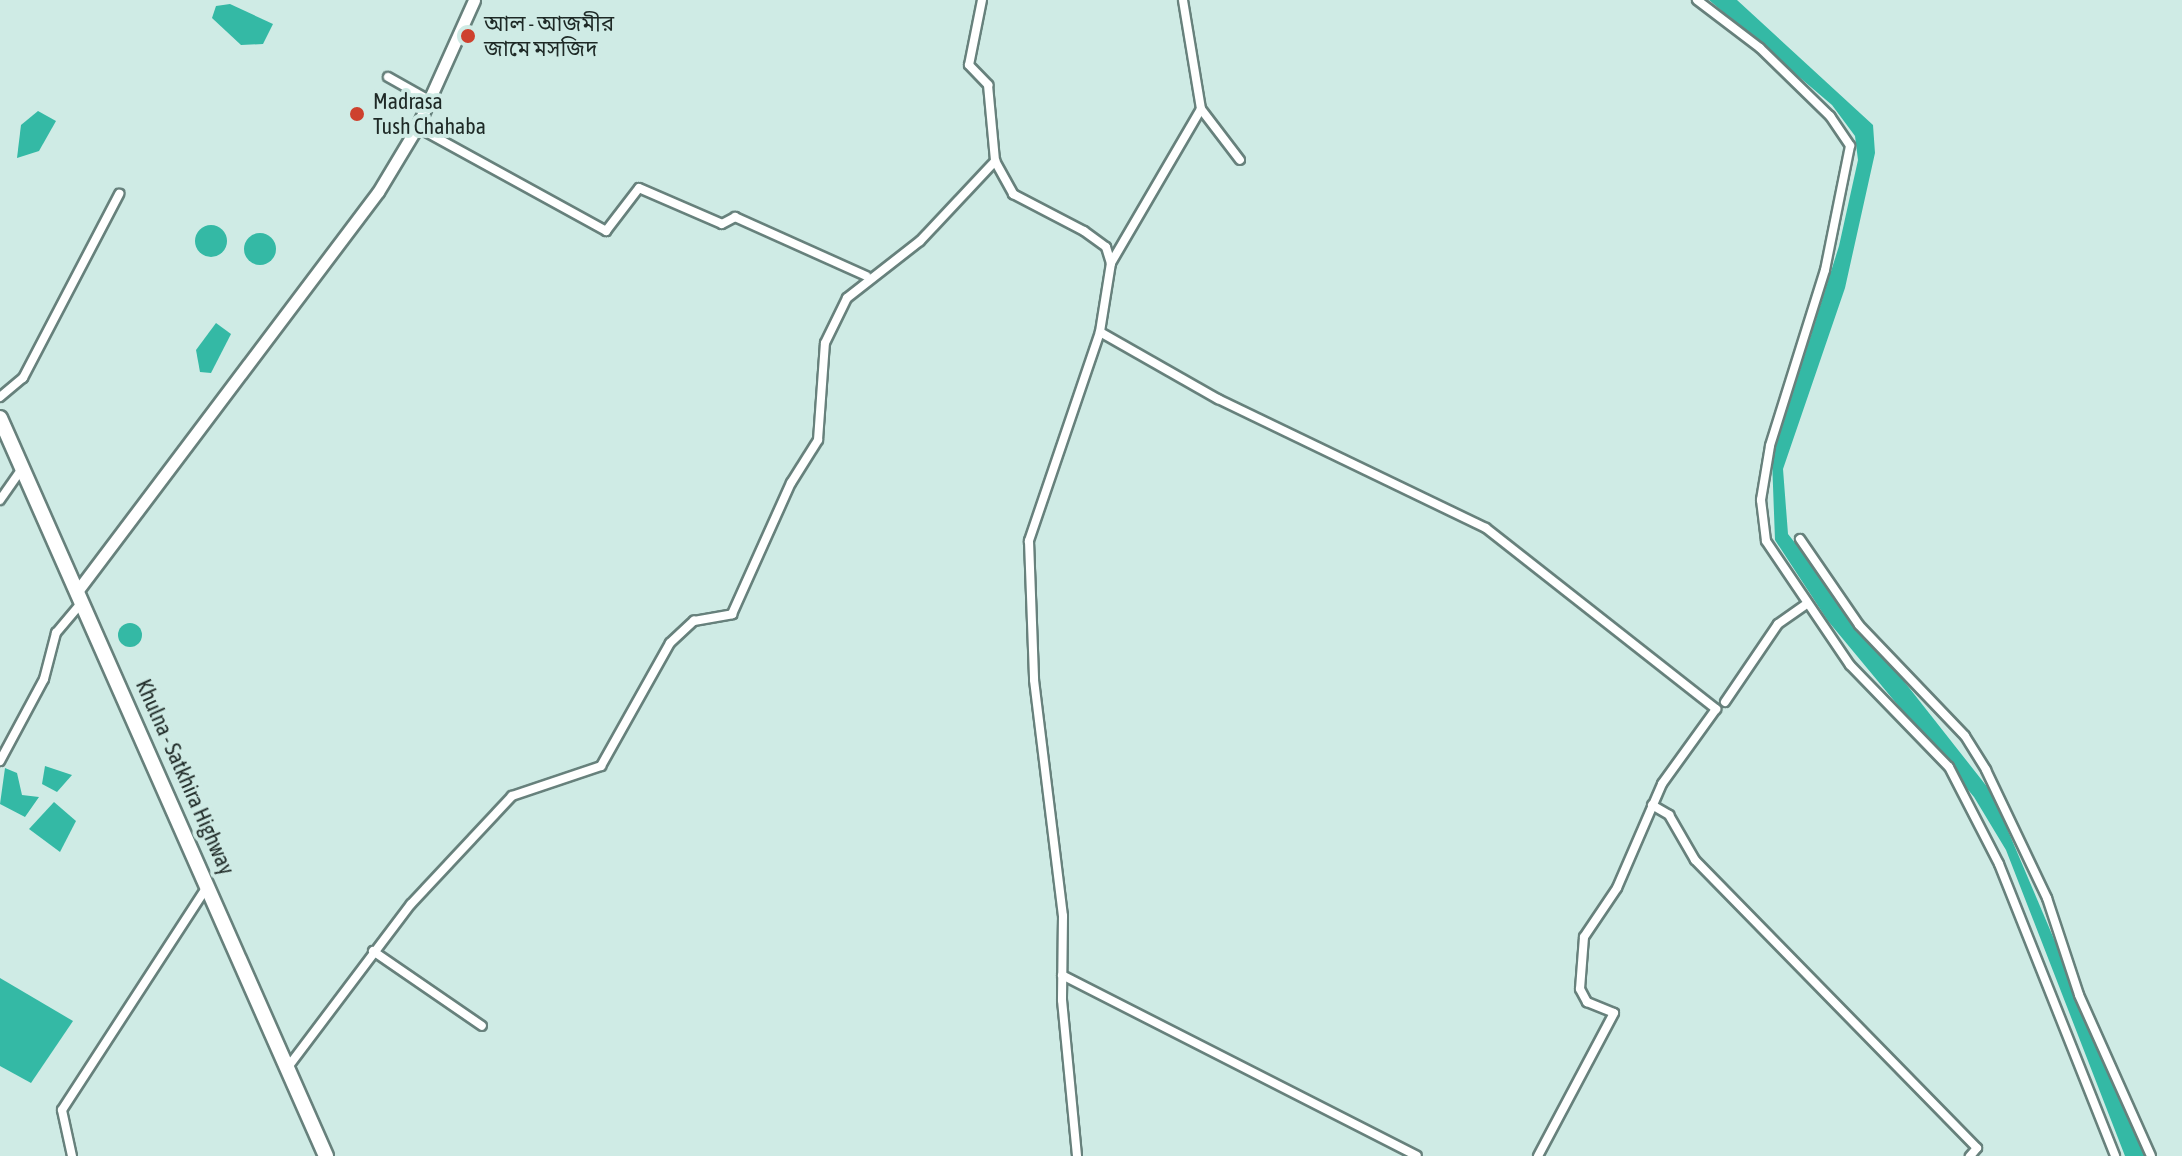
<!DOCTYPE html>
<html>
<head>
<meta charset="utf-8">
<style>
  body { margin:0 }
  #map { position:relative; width:2182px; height:1156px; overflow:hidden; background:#cfebe5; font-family:"Asap Condensed","Noto Sans Bengali",sans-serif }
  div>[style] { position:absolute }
  .water>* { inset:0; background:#34b9a5 }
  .round { border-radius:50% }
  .roads { filter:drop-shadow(2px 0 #67817c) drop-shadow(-2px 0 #67817c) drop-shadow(0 2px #67817c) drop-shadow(0 -2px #67817c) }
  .minor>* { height:8px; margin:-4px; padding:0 4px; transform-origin:4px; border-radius:4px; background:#fff }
  .tertiary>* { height:11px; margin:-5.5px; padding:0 5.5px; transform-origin:5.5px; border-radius:5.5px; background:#fff }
  .trunk>* { height:14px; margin:-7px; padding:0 7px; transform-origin:7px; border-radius:7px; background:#fff }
  .dots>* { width:22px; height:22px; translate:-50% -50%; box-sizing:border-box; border:4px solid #cfebe5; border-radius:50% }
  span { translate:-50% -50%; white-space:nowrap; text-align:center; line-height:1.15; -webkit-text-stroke:8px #cfebe5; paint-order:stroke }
  .poi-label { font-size:22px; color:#1e2926 }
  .left { translate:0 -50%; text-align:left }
  .street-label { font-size:22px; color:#1e2926 }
</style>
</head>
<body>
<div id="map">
  <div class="water">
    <div style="clip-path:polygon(1709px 0,1737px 0,1873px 125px,1875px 153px,1845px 288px,1783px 469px,1788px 534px,1992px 793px,2146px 1156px,2125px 1156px,2006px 850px,1974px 797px,1828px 621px,1775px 540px,1772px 459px,1839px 246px,1858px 160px,1855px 136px,1832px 105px)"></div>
    <div style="clip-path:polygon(230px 4px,273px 24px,263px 44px,241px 45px,212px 18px,216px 6px)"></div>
    <div style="clip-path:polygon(38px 111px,56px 121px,39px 151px,17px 158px,21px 125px)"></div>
    <div class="round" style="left:195px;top:225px;width:32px;height:32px"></div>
    <div class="round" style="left:244px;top:233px;width:32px;height:32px"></div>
    <div style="clip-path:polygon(216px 323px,231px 334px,211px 373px,200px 372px,196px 350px)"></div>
    <div class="round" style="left:118px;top:623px;width:24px;height:24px"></div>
    <div style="clip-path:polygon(45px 766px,72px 775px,57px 792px,42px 784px)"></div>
    <div style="clip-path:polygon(5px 768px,17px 773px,22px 795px,39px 797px,25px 817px,0 804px)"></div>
    <div style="clip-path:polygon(54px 802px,76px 821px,60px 852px,29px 829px)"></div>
    <div style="clip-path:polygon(0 978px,73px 1021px,31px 1083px,0 1066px)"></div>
  </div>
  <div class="roads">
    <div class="minor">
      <div style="left:982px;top:0;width:66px;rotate:101.3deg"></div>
      <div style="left:969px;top:65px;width:28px;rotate:46deg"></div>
      <div style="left:988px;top:85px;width:76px;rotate:84.7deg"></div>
      <div style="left:995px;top:161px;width:38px;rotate:61deg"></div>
      <div style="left:1013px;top:194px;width:80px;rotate:27.5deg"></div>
      <div style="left:1084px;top:231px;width:27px;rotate:36deg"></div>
      <div style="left:1106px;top:247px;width:17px;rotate:73deg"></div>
      <div style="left:1111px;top:263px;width:70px;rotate:99.1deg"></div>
      <div style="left:1100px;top:332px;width:221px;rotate:108.8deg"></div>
      <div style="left:1029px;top:541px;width:139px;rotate:87.9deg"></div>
      <div style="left:1034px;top:680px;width:238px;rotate:83deg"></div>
      <div style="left:1063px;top:916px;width:84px;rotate:90.7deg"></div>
      <div style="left:1062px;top:1000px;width:157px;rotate:84.5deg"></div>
      <div style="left:1697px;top:0;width:79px;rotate:37.3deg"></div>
      <div style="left:1760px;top:48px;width:98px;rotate:44.2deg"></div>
      <div style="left:1830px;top:116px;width:36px;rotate:56deg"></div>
      <div style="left:1850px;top:146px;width:126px;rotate:101.4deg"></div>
      <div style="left:1825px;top:270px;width:184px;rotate:107.4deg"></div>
      <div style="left:1770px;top:446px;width:55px;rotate:99.5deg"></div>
      <div style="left:1761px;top:500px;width:41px;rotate:83deg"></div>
      <div style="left:1766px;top:541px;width:150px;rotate:55.9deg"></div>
      <div style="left:1850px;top:665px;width:142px;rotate:45.9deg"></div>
      <div style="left:1949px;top:767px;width:109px;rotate:62.7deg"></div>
      <div style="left:1999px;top:864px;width:314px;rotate:68.3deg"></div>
      <div style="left:388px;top:77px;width:47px;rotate:29.3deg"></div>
      <div style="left:1201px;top:109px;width:64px;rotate:52.6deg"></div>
      <div style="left:417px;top:127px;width:216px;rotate:28.8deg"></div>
      <div style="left:606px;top:231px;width:54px;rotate:-52.5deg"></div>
      <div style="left:639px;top:188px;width:90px;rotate:23.4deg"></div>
      <div style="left:722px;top:224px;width:15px;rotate:-28deg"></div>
      <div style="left:735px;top:217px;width:144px;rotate:24.2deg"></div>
      <div style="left:1111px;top:263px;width:178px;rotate:-59.7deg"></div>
      <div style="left:1201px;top:109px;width:110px;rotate:-99.4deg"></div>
      <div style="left:1100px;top:332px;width:136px;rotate:29.6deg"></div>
      <div style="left:1218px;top:399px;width:297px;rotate:25.7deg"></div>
      <div style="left:1486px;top:528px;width:293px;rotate:38.2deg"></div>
      <div style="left:1716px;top:709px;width:92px;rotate:125.8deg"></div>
      <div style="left:1662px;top:784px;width:113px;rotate:113.4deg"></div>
      <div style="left:1617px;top:888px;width:59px;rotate:124deg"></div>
      <div style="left:1584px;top:937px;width:52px;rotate:94.4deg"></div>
      <div style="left:1580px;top:989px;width:15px;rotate:62deg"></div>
      <div style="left:1587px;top:1002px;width:29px;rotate:22deg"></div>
      <div style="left:1614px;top:1013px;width:162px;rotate:118deg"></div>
      <div style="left:0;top:397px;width:30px;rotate:-40deg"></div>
      <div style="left:23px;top:378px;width:208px;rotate:-62.4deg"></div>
      <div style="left:0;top:500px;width:39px;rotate:-55deg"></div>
      <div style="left:1800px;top:539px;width:104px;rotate:55.5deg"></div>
      <div style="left:1859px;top:625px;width:153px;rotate:46.3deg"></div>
      <div style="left:1965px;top:736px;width:40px;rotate:58deg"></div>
      <div style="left:1986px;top:770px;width:142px;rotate:64.5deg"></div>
      <div style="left:2047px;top:898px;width:102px;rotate:71.7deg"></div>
      <div style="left:2079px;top:995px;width:176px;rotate:65.9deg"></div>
      <div style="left:1725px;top:702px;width:94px;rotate:-55.8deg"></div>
      <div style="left:1778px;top:624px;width:32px;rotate:-35deg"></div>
      <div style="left:0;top:761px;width:93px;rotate:-61.8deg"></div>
      <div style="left:44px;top:679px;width:48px;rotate:-75.4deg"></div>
      <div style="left:56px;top:633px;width:42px;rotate:-49.8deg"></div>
      <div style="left:1652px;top:805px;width:20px;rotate:30deg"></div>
      <div style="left:1669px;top:815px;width:52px;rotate:60deg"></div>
      <div style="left:1695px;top:860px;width:403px;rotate:45.6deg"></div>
      <div style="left:1977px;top:1148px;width:11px;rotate:131deg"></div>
      <div style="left:373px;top:951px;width:132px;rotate:34.5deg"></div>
      <div style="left:1062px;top:975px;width:398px;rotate:27deg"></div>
      <div style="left:288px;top:1067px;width:204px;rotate:-53deg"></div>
      <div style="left:411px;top:904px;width:148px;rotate:-46.9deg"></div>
      <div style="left:512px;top:796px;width:94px;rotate:-18.6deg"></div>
      <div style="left:601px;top:766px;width:141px;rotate:-60.7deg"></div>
      <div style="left:670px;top:643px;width:33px;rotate:-43deg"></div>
      <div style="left:694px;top:621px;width:39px;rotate:-10deg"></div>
      <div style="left:732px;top:614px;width:144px;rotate:-65.8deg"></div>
      <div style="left:791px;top:483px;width:51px;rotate:-57.9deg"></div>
      <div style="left:818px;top:440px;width:97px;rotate:-85.9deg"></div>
      <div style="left:825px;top:343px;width:50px;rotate:-63.9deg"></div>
      <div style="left:847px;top:298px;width:93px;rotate:-38deg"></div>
      <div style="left:920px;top:241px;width:110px;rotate:-46.8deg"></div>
      <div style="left:72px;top:1156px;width:47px;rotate:-102.3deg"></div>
      <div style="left:62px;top:1110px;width:268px;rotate:-57deg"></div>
    </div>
    <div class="tertiary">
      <div style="left:78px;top:590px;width:498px;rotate:-53deg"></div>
      <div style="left:378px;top:192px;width:76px;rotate:-59deg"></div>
      <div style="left:417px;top:127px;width:139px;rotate:-65.8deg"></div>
    </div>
    <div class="trunk">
      <div style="left:0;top:418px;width:807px;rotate:66.17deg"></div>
    </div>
  </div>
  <div class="dots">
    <div style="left:468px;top:36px;background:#ce412e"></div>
    <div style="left:357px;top:114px;background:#ce412e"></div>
  </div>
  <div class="poi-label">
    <span class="left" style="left:484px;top:36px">আল - আজমীর<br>জামে মসজিদ</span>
    <span class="left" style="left:373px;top:114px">Madrasa<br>Tush Chahaba</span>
  </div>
  <div class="street-label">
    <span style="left:185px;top:777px;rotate:66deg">Khulna - Satkhira Highway</span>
  </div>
</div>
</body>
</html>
